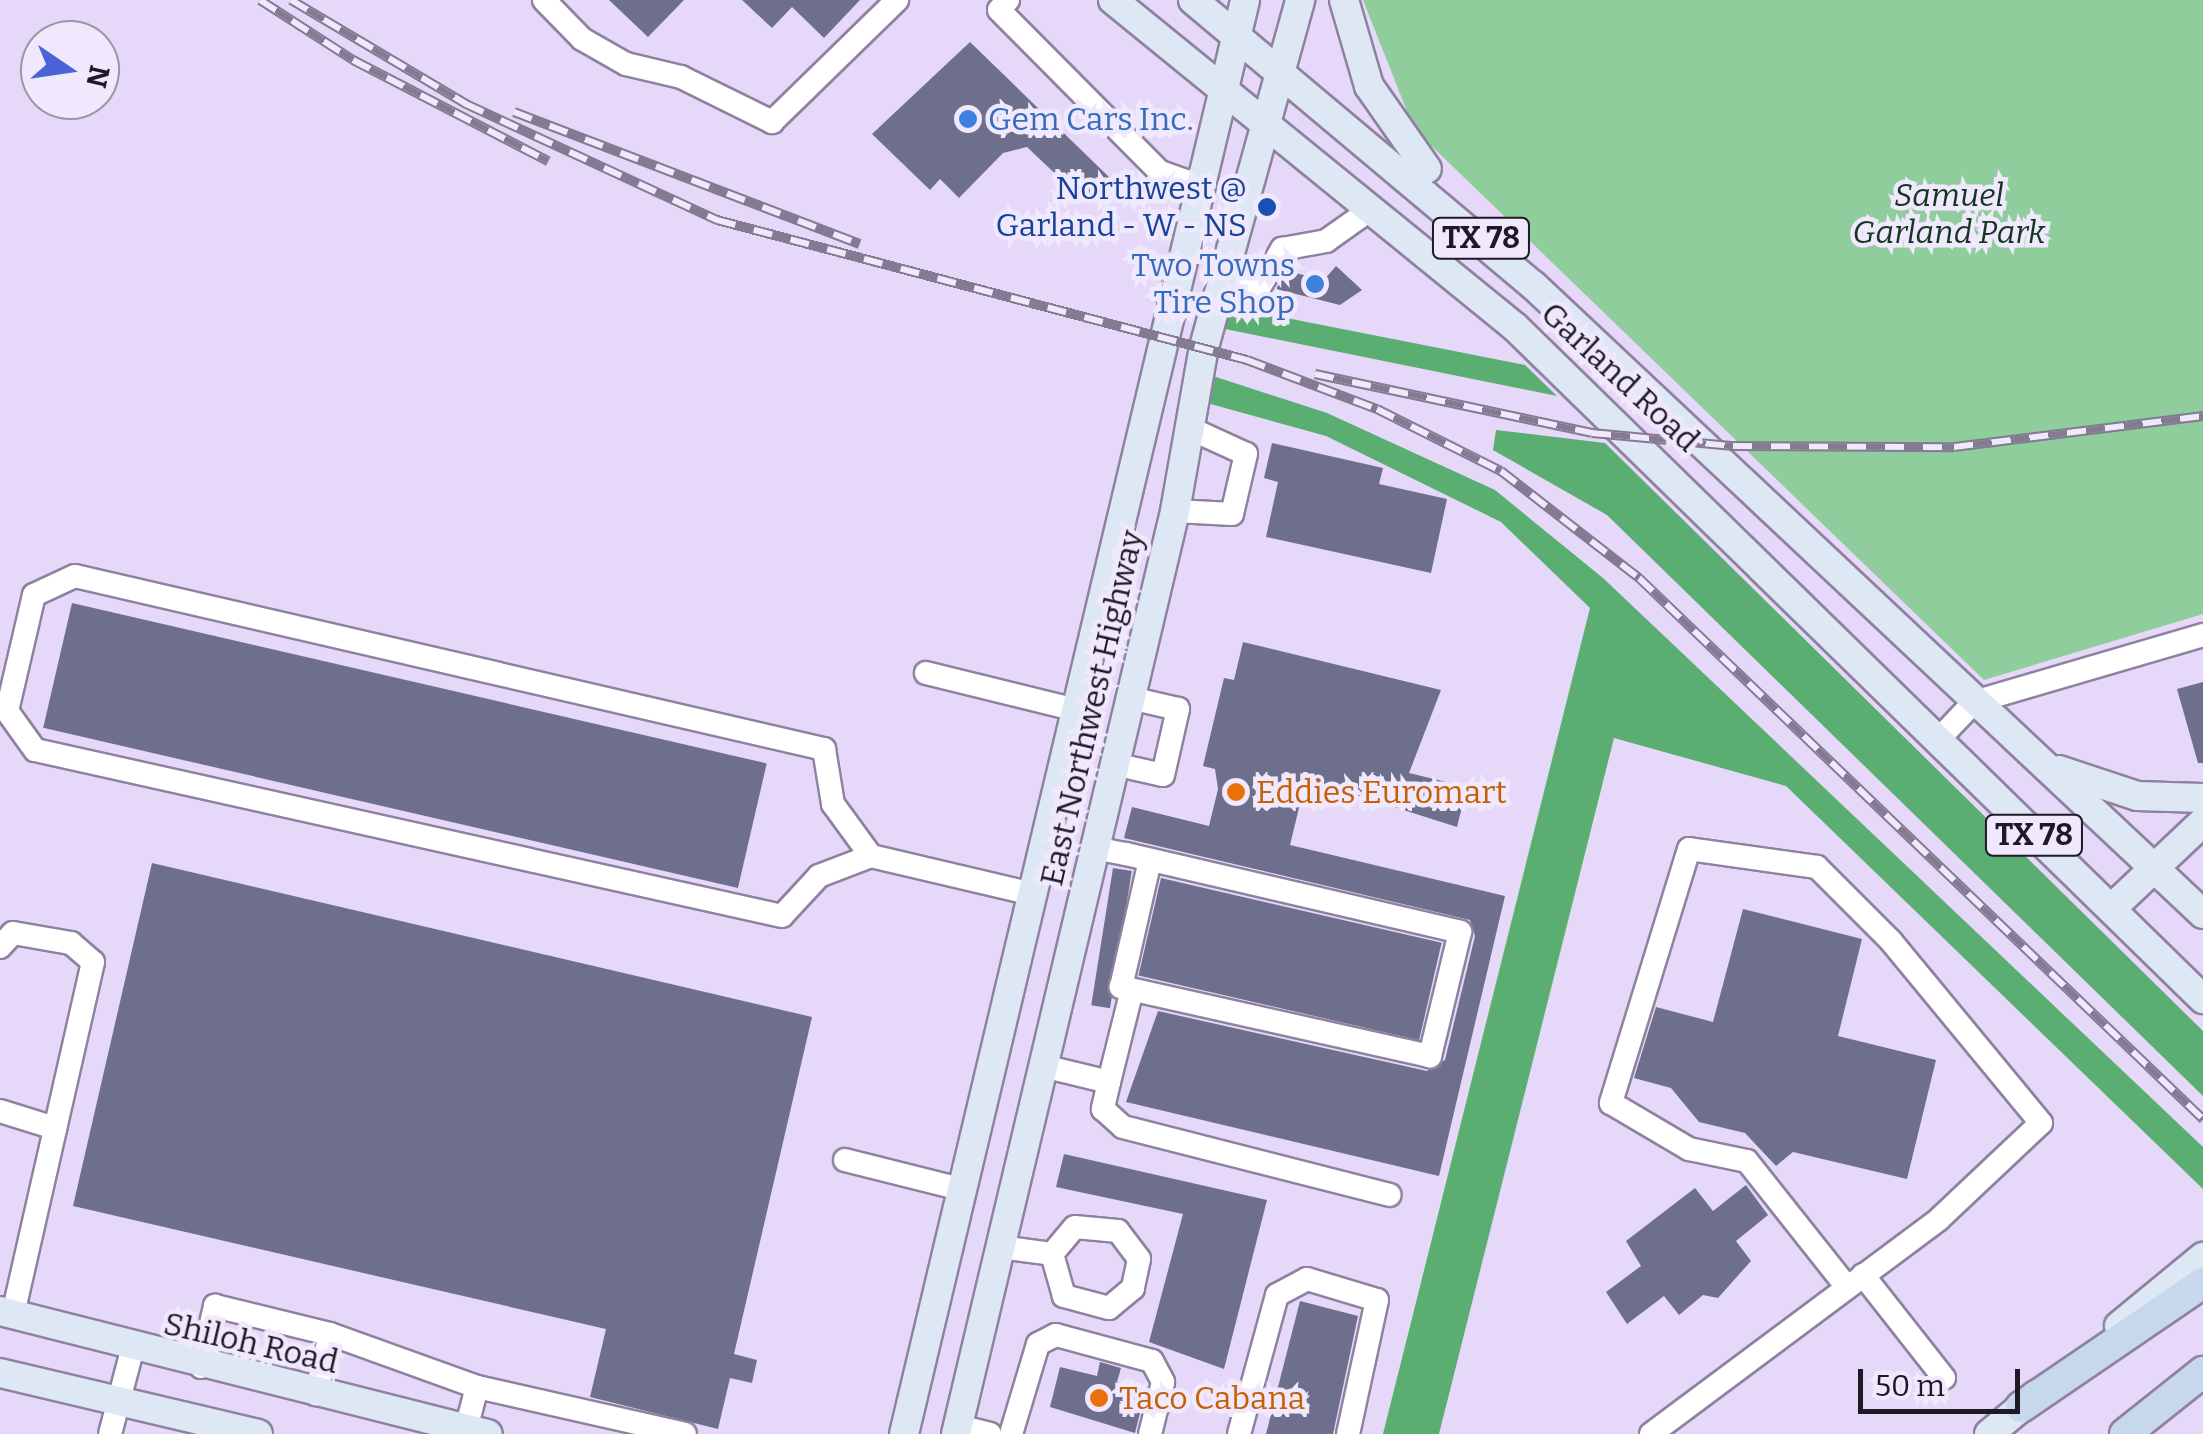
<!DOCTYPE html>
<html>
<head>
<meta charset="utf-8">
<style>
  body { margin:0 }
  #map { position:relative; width:2203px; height:1434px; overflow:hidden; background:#e5d8f8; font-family:Bitter,serif }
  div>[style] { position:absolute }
  .green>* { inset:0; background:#8fcd9d }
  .forest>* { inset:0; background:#5bae72 }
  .building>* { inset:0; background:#6d6f8d; transform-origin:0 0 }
  .roads { filter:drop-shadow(2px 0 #8e82a0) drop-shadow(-2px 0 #8e82a0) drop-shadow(0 2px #8e82a0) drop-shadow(0 -2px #8e82a0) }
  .minor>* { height:22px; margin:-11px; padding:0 11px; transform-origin:11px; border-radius:11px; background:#fff }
  .major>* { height:28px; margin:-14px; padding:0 14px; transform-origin:14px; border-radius:14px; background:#dde8f4 }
  .highway>* { height:30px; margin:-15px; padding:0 15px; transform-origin:15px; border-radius:15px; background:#c7d8ed }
  .rail>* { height:10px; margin-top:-5px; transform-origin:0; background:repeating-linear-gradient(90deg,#f0e8fc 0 19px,#847b92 0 38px); box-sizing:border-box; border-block:2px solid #847b92 }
  .dots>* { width:28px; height:28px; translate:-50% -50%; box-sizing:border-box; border:5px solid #f0e8fc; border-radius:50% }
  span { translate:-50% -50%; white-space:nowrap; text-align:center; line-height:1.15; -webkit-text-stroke:9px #f0e8fc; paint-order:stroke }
  .shield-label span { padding:2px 8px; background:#f0e8fc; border:2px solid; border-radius:8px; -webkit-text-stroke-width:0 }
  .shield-label { font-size:30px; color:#1e1925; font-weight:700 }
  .shop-label { font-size:32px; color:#366cbe }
  .left { translate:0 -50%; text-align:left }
  .right { translate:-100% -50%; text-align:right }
  .transit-label { font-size:32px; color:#164399 }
  .park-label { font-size:32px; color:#13361e; font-style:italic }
  .street-label { font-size:32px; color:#1e1925 }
  .food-label { font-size:32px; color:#c56008 }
  .north { position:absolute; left:20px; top:20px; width:100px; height:100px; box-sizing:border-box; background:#f0e8fc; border:2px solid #9c95a6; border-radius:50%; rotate:103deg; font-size:28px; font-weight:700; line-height:40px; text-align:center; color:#1e1925 }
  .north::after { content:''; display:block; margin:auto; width:35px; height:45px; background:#4a64d8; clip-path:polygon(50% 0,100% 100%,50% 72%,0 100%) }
  .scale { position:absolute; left:1858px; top:1369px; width:162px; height:45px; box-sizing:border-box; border:5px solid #1e1925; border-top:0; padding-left:12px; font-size:30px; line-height:35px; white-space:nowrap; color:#1e1925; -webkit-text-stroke:8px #f0e8fc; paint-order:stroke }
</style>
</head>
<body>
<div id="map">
  <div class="green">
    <div style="clip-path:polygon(1363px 0,2203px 0,2203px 614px,1984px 680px,1414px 129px)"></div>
  </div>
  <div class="forest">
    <div style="clip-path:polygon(1230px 307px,1525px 365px,1557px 396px,1225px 329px)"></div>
    <div style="clip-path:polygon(1213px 376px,1327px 413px,1495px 490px,1603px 578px,2203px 1147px,2203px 1189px,1786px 786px,1614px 738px,1439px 1434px,1383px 1434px,1590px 608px,1501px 522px,1326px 436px,1207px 403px)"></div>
    <div style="clip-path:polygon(1496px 430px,1605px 443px,2203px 1031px,2203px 1096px,1607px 515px,1493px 450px)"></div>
  </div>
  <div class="building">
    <div style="clip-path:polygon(609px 0,684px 0,648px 37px)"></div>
    <div style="clip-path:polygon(742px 0,860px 0,824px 38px,792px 7px,772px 28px)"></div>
    <div style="clip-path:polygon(970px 42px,1109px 177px,1085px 202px,1027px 147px,1003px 153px,959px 198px,940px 179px,930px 190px,872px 134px)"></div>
    <div style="clip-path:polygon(1336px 266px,1362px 290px,1340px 305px,1276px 289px,1287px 271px,1324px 280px)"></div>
    <div style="clip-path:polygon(1272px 443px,1383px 468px,1379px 484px,1447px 499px,1431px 573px,1266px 537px,1278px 482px,1264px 478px)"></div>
    <div style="left:72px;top:603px;width:713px;height:128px;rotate:13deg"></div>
    <div style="clip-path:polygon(1243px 642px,1441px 690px,1409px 773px,1467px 787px,1457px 827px,1306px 779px,1290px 845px,1505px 896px,1439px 1176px,1126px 1102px,1158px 1011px,1427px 1071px,1445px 1060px,1475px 936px,1470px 920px,1124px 838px,1132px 807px,1209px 826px,1218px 789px,1215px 769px,1203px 766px,1224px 678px,1234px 680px)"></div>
    <div style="clip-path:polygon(2203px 682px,2203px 763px,2198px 763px,2177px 689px)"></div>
    <div style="clip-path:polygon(152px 863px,812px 1017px,734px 1354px,757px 1360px,752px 1383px,730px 1378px,718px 1429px,590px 1397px,606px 1329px,73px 1206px)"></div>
    <div style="left:1113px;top:868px;width:19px;height:139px;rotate:9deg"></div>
    <div style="left:1161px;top:878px;width:288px;height:100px;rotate:13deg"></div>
    <div style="clip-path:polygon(1743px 909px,1862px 939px,1838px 1036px,1936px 1060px,1907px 1179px,1793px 1152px,1776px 1166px,1745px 1133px,1699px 1122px,1671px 1088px,1634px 1078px,1656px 1007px,1713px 1022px)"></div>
    <div style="clip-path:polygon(1064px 1154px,1267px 1200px,1224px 1369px,1149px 1342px,1183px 1214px,1056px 1187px)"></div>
    <div style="clip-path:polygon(1746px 1185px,1768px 1215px,1736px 1241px,1751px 1261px,1718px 1298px,1703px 1295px,1679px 1315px,1664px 1296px,1627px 1324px,1606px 1292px,1641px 1266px,1626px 1241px,1695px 1188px,1713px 1211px)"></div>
    <div style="clip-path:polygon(1300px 1301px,1358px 1316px,1333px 1434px,1266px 1434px)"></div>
    <div style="clip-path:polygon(1100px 1362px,1121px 1368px,1117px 1382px,1146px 1389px,1135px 1433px,1050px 1407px,1060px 1367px,1097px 1376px)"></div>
  </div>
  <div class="roads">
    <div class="minor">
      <div style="left:544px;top:0;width:54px;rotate:45.7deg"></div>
      <div style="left:582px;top:39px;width:51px;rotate:29.6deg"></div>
      <div style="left:626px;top:64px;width:57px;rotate:13.3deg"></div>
      <div style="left:681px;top:77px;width:102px;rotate:26.3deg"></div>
      <div style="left:772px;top:122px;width:175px;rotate:-44.3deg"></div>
      <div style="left:1008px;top:0;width:13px;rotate:132deg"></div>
      <div style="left:999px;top:10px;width:228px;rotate:45.2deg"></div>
      <div style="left:1160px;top:172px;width:42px;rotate:19.3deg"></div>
      <div style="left:1222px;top:280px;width:37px;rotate:16deg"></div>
      <div style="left:1258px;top:290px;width:48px;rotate:-59.7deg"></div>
      <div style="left:1282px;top:249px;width:45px;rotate:-10.3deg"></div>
      <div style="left:1326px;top:241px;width:50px;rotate:-35.3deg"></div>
      <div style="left:1175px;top:511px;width:57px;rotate:3deg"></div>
      <div style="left:1232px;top:514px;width:62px;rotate:-76.9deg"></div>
      <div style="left:1246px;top:454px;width:63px;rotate:-155.5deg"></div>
      <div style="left:926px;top:673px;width:155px;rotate:13.8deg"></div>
      <div style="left:1937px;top:741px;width:54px;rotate:-46.5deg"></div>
      <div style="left:1974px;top:702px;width:239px;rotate:-16.3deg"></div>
      <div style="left:1114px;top:764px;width:50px;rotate:12.7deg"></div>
      <div style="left:1163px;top:775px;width:68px;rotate:-77.2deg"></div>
      <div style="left:1178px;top:709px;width:49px;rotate:-167.1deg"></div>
      <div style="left:1094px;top:848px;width:33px;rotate:11deg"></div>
      <div style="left:1126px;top:854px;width:343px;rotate:13.1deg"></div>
      <div style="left:1460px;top:932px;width:128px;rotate:103.6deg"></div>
      <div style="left:1430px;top:1056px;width:317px;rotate:-167.4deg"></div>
      <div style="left:1121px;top:987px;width:130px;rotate:-77.1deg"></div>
      <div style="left:871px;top:856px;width:56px;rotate:159deg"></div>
      <div style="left:819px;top:876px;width:54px;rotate:132.8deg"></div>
      <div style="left:782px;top:916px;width:765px;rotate:-167.47deg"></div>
      <div style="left:35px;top:750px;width:48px;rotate:-125.7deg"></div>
      <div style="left:7px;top:711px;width:119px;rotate:-76.9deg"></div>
      <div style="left:34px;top:595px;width:45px;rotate:-24.9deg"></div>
      <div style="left:75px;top:576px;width:769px;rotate:13.01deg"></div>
      <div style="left:824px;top:749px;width:56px;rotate:80.7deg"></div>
      <div style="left:833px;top:804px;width:64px;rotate:53.8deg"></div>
      <div style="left:871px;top:856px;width:166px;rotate:13.2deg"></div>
      <div style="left:0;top:947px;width:19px;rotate:-47deg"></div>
      <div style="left:13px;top:933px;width:59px;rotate:9.8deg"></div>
      <div style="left:71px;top:943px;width:29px;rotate:41deg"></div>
      <div style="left:93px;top:962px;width:361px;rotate:102.8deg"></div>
      <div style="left:1043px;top:1066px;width:68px;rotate:13.6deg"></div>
      <div style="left:1109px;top:1082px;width:95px;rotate:-76deg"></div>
      <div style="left:1109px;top:1082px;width:28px;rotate:103deg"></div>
      <div style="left:1103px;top:1109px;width:27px;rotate:42deg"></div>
      <div style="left:1123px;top:1127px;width:275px;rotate:14.3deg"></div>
      <div style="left:0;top:1111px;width:58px;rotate:17.2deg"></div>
      <div style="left:845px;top:1160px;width:123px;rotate:14.1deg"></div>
      <div style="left:1000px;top:1247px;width:52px;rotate:7.7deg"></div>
      <div style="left:1052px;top:1254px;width:35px;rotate:-50deg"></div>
      <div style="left:1075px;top:1227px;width:43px;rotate:5.3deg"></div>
      <div style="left:1118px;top:1231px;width:35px;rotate:53deg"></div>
      <div style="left:1139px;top:1259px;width:30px;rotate:102deg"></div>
      <div style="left:1133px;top:1288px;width:31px;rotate:140deg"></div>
      <div style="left:1109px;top:1308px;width:47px;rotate:-165.1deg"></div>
      <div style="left:1064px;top:1296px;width:44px;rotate:-105.9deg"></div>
      <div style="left:1863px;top:1275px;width:131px;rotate:51.8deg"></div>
      <div style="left:330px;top:1334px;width:156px;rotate:19.8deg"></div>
      <div style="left:477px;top:1387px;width:43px;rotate:104.7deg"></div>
      <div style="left:201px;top:1367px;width:63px;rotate:-77.1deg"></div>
      <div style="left:215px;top:1306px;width:118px;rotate:13.7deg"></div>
      <div style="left:330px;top:1334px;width:62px;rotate:103.1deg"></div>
      <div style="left:477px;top:1387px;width:213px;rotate:12.7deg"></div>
      <div style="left:958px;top:1426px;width:33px;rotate:14deg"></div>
      <div style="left:110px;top:1434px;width:86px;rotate:-75.2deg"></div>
      <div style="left:1011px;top:1434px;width:94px;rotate:-73.3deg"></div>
      <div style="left:1038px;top:1344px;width:20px;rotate:-27deg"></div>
      <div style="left:1056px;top:1335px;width:99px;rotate:15.2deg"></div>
      <div style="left:1152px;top:1361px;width:24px;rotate:62deg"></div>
      <div style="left:1163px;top:1382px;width:54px;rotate:104deg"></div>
      <div style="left:1239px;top:1434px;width:144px;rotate:-74.7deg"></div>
      <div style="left:1277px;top:1295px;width:34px;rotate:-28deg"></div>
      <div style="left:1307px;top:1279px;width:73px;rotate:16.7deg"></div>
      <div style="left:1377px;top:1300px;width:137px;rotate:102.2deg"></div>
      <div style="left:1651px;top:1434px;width:359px;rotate:-36.7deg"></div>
      <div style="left:1939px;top:1219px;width:140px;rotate:-43.3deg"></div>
      <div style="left:2041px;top:1123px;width:236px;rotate:-129.5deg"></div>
      <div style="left:1891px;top:941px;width:105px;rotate:-135deg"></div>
      <div style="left:1817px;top:867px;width:129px;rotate:-172deg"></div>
      <div style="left:1689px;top:849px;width:266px;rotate:107.1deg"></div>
      <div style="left:1611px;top:1103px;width:91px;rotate:30.5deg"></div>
      <div style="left:1689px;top:1149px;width:59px;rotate:11.7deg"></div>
      <div style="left:1747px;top:1161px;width:161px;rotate:51.6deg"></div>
    </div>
    <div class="major">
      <div style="left:1113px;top:0;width:518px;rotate:39.13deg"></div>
      <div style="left:1515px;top:327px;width:962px;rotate:44.33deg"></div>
      <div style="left:1193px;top:0;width:444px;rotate:40deg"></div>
      <div style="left:1533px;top:285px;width:919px;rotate:43.19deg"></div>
      <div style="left:1344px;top:0;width:90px;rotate:73.8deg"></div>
      <div style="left:1369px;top:86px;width:101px;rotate:55.1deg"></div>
      <div style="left:2059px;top:770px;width:82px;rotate:18.4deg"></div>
      <div style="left:2137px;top:796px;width:66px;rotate:1.7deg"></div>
      <div style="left:2111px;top:909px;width:127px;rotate:-43.4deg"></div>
      <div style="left:0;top:1311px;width:503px;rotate:14.15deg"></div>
      <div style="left:2119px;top:1326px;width:109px;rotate:-39.4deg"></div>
      <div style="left:0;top:1373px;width:265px;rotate:13.3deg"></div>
      <div style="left:904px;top:1434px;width:1474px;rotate:-76.62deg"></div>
      <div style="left:956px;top:1434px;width:949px;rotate:-76.65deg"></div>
      <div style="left:1175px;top:511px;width:167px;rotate:-80deg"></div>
      <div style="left:1204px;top:347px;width:360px;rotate:-74.5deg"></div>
      <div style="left:1989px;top:1434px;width:61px;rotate:-39.7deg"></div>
    </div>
    <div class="highway">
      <div style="left:2021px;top:1407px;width:220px;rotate:-34.3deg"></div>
      <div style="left:2125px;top:1434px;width:100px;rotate:-38.5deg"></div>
    </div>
  </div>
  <div class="rail">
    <div style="left:260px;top:0;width:111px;rotate:32.8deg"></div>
    <div style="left:353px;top:60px;width:220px;rotate:27.4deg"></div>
    <div style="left:291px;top:0;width:204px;rotate:30.7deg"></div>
    <div style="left:466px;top:104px;width:277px;rotate:24.8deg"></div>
    <div style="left:717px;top:220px;width:548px;rotate:14.8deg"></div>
    <div style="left:1247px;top:360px;width:139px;rotate:20.7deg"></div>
    <div style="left:1377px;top:409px;width:139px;rotate:26.6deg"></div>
    <div style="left:1501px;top:471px;width:175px;rotate:37.8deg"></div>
    <div style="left:1639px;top:578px;width:782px;rotate:43.81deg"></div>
    <div style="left:514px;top:112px;width:370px;rotate:20.9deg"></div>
    <div style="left:1315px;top:374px;width:283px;rotate:12deg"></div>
    <div style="left:1592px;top:433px;width:142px;rotate:5.3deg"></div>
    <div style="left:1733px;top:446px;width:221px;rotate:0.3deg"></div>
    <div style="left:1954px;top:447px;width:251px;rotate:-7.1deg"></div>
  </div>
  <div class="dots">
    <div style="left:968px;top:119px;background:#3f7fe0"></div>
    <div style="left:1267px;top:207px;background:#1a4fb4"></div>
    <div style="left:1315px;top:284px;background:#3f7fe0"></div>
    <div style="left:1236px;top:792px;background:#e8710a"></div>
    <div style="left:1099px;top:1398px;background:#e8710a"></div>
  </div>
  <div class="shield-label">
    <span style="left:1481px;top:238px">TX 78</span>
    <span style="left:2034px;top:835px">TX 78</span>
  </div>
  <div class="shop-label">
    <span class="left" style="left:988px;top:119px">Gem Cars Inc.</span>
    <span class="right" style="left:1295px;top:284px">Two Towns<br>Tire Shop</span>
  </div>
  <div class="transit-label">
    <span class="right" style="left:1247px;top:207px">Northwest @<br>Garland - W - NS</span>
  </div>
  <div class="park-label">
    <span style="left:1949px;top:214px">Samuel<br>Garland Park</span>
  </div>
  <div class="street-label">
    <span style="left:1620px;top:377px;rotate:43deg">Garland Road</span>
    <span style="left:1092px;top:708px;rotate:-77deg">East Northwest Highway</span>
    <span style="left:251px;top:1343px;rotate:13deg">Shiloh Road</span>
  </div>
  <div class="food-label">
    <span class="left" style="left:1256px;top:792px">Eddies Euromart</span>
    <span class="left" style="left:1119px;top:1398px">Taco Cabana</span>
  </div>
  <div class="north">N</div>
  <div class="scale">50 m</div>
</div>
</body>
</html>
